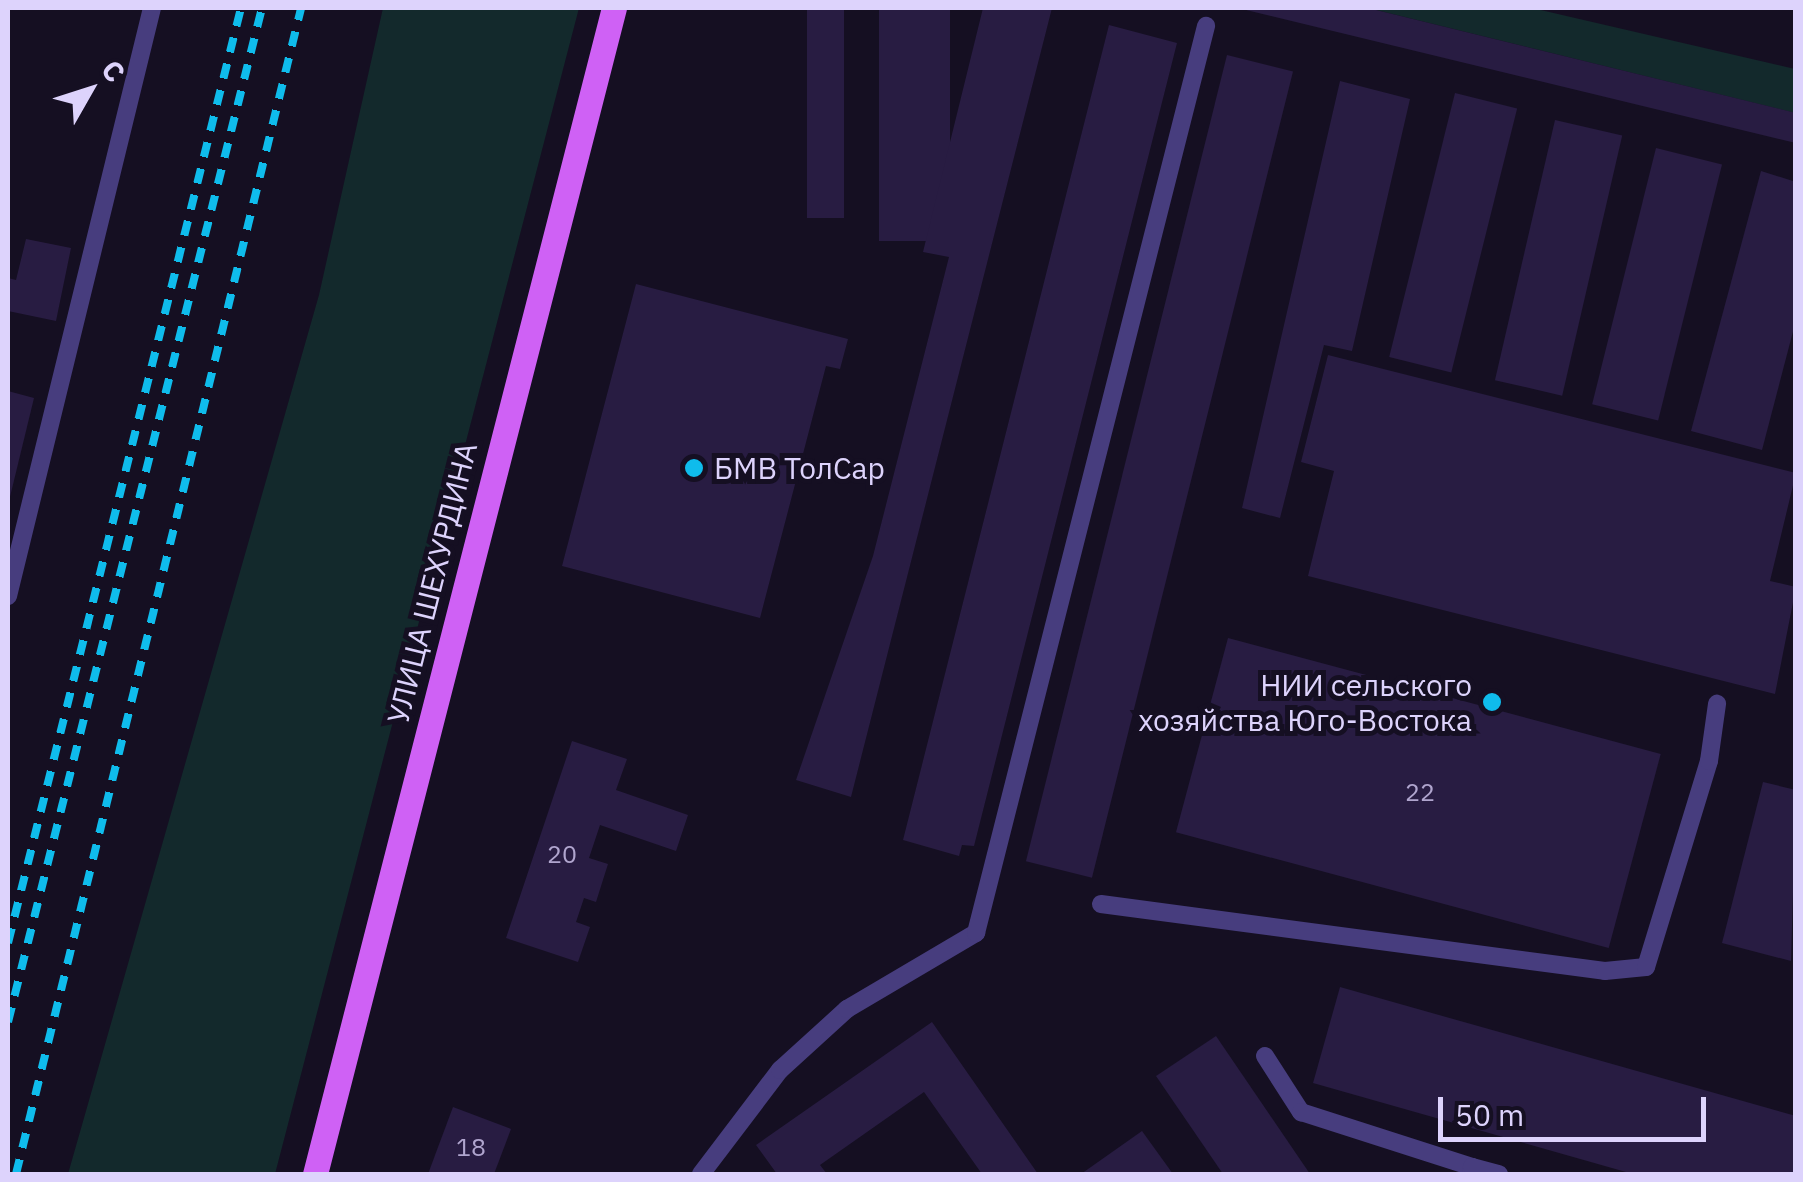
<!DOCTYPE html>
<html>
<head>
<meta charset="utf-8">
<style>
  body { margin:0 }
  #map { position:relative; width:1803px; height:1182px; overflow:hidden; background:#150f22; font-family:"IBM Plex Sans",sans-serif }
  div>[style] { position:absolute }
  .green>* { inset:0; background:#13292c }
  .building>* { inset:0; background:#281c42; transform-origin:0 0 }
  .service>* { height:18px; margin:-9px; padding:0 9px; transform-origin:9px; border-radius:9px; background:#473d7e }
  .primary>* { height:25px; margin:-12.5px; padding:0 12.5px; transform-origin:12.5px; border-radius:12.5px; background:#cf61f5 }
  .rail>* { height:8px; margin-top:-4px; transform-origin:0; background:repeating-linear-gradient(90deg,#0fbcec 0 15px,transparent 0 27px) }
  .dots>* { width:28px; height:28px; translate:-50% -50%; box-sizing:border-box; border:5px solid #150f22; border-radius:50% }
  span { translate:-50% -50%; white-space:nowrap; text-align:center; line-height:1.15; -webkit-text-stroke:10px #150f22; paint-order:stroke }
  .number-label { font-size:25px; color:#b0a5ce }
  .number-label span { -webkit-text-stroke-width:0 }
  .poi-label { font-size:30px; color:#ddd3fc }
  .left { translate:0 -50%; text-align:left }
  .right { translate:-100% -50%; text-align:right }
  .street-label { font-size:30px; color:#ddd3fc }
  .frame { position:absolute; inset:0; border:10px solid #ddd3fc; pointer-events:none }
  .north { position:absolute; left:40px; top:40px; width:100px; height:100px; -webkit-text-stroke:8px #150f22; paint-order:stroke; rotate:51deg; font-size:28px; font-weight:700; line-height:40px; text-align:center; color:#ddd3fc }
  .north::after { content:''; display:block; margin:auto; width:35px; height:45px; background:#ddd3fc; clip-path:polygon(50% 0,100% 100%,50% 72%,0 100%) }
  .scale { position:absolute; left:1438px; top:1097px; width:268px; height:45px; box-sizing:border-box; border:5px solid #ddd3fc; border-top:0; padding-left:12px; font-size:30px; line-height:35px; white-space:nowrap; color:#ddd3fc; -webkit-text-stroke:8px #150f22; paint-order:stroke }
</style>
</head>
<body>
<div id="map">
  <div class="green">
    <div style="clip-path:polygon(383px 8px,579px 8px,275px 1174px,68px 1174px,319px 295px)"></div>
    <div style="clip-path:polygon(1368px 8px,1532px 8px,1795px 69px,1795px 113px)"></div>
  </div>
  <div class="building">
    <div style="left:807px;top:8px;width:37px;height:210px"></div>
    <div style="left:879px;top:8px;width:71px;height:233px"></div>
    <div style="clip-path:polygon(983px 8px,1052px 8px,851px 797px,796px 780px,873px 556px,949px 257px,923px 252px)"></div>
    <div style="clip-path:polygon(1368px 8px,1796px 113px,1796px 143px,1242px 9px)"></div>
    <div style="clip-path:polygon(1109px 25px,1177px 43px,974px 846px,962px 845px,959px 856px,903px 840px)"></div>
    <div style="left:1227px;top:55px;width:68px;height:831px;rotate:14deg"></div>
    <div style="clip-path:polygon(1340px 81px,1410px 99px,1352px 351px,1324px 345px,1280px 518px,1242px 508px)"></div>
    <div style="left:1455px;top:93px;width:64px;height:272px;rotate:14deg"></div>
    <div style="left:1555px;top:120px;width:69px;height:267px;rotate:13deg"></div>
    <div style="left:1656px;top:148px;width:68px;height:264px;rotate:14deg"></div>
    <div style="clip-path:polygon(1761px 171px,1796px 182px,1796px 320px,1762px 450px,1691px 431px)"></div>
    <div style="clip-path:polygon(26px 239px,71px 248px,56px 321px,8px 311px,8px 278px,16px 280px)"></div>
    <div style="clip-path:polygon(636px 284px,848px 339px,840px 369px,826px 366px,760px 618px,562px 566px)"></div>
    <div style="clip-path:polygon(1328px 355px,1796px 473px,1770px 581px,1796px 587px,1775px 694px,1308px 576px,1334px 471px,1301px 462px)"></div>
    <div style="clip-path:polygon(8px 391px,34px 398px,9px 501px,8px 500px)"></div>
    <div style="left:1228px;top:638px;width:448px;height:201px;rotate:15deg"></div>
    <div style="clip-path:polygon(572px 741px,627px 759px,616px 790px,688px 815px,676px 851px,600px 825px,589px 858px,608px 864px,596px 902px,584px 898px,576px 922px,590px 927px,578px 962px,506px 938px)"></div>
    <div style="clip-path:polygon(1763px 782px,1796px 790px,1791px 961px,1722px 943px)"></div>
    <div style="clip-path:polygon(1340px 987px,1796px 1116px,1796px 1174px,1633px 1174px,1313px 1083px)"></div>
    <div style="clip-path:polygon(932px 1022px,1038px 1174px,982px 1174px,924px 1092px,820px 1165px,827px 1174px,777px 1174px,756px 1145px)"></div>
    <div style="clip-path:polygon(1216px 1036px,1310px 1174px,1223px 1174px,1156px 1076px)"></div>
    <div style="clip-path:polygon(453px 1107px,511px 1129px,494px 1174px,428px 1174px)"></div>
    <div style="clip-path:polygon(1142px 1131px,1173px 1174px,1081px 1174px)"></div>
  </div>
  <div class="service">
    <div style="left:8px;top:596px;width:605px;rotate:-76.24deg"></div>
    <div style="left:1101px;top:904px;width:508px;rotate:7.57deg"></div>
    <div style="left:1605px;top:971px;width:41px;rotate:-5.6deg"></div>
    <div style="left:1646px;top:967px;width:215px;rotate:-73deg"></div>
    <div style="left:1709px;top:761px;width:58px;rotate:-82deg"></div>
    <div style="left:1265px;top:1056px;width:67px;rotate:57.3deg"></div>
    <div style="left:1301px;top:1112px;width:180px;rotate:17.8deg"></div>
    <div style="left:1472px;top:1167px;width:7px;rotate:98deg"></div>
    <div style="left:1472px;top:1167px;width:28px;rotate:15deg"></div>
    <div style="left:701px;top:1174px;width:131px;rotate:-52.8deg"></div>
    <div style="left:780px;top:1070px;width:91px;rotate:-42.3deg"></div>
    <div style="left:847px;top:1009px;width:150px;rotate:-30.5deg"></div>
    <div style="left:976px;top:933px;width:936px;rotate:-75.77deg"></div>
  </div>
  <div class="primary">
    <div style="left:315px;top:1174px;width:1204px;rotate:-75.62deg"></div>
  </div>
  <div class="rail">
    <div style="left:8px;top:943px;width:964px;rotate:-76.01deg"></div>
    <div style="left:8px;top:1022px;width:1045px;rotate:-75.94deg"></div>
    <div style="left:16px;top:1174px;width:1200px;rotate:-76.26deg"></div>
  </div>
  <div class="dots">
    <div style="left:694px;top:468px;background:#0fbcec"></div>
    <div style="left:1492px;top:702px;background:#0fbcec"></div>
  </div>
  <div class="number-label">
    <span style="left:1420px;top:792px">22</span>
    <span style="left:562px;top:854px">20</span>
    <span style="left:471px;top:1147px">18</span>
  </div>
  <div class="poi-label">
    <span class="left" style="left:714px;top:468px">БМВ ТолСар</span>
    <span class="right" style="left:1472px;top:702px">НИИ сельского<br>хозяйства Юго-Востока</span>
  </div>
  <div class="street-label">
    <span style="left:432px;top:583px;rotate:-76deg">УЛИЦА ШЕХУРДИНА</span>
  </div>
  <div class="frame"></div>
  <div class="north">С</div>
  <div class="scale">50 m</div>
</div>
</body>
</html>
